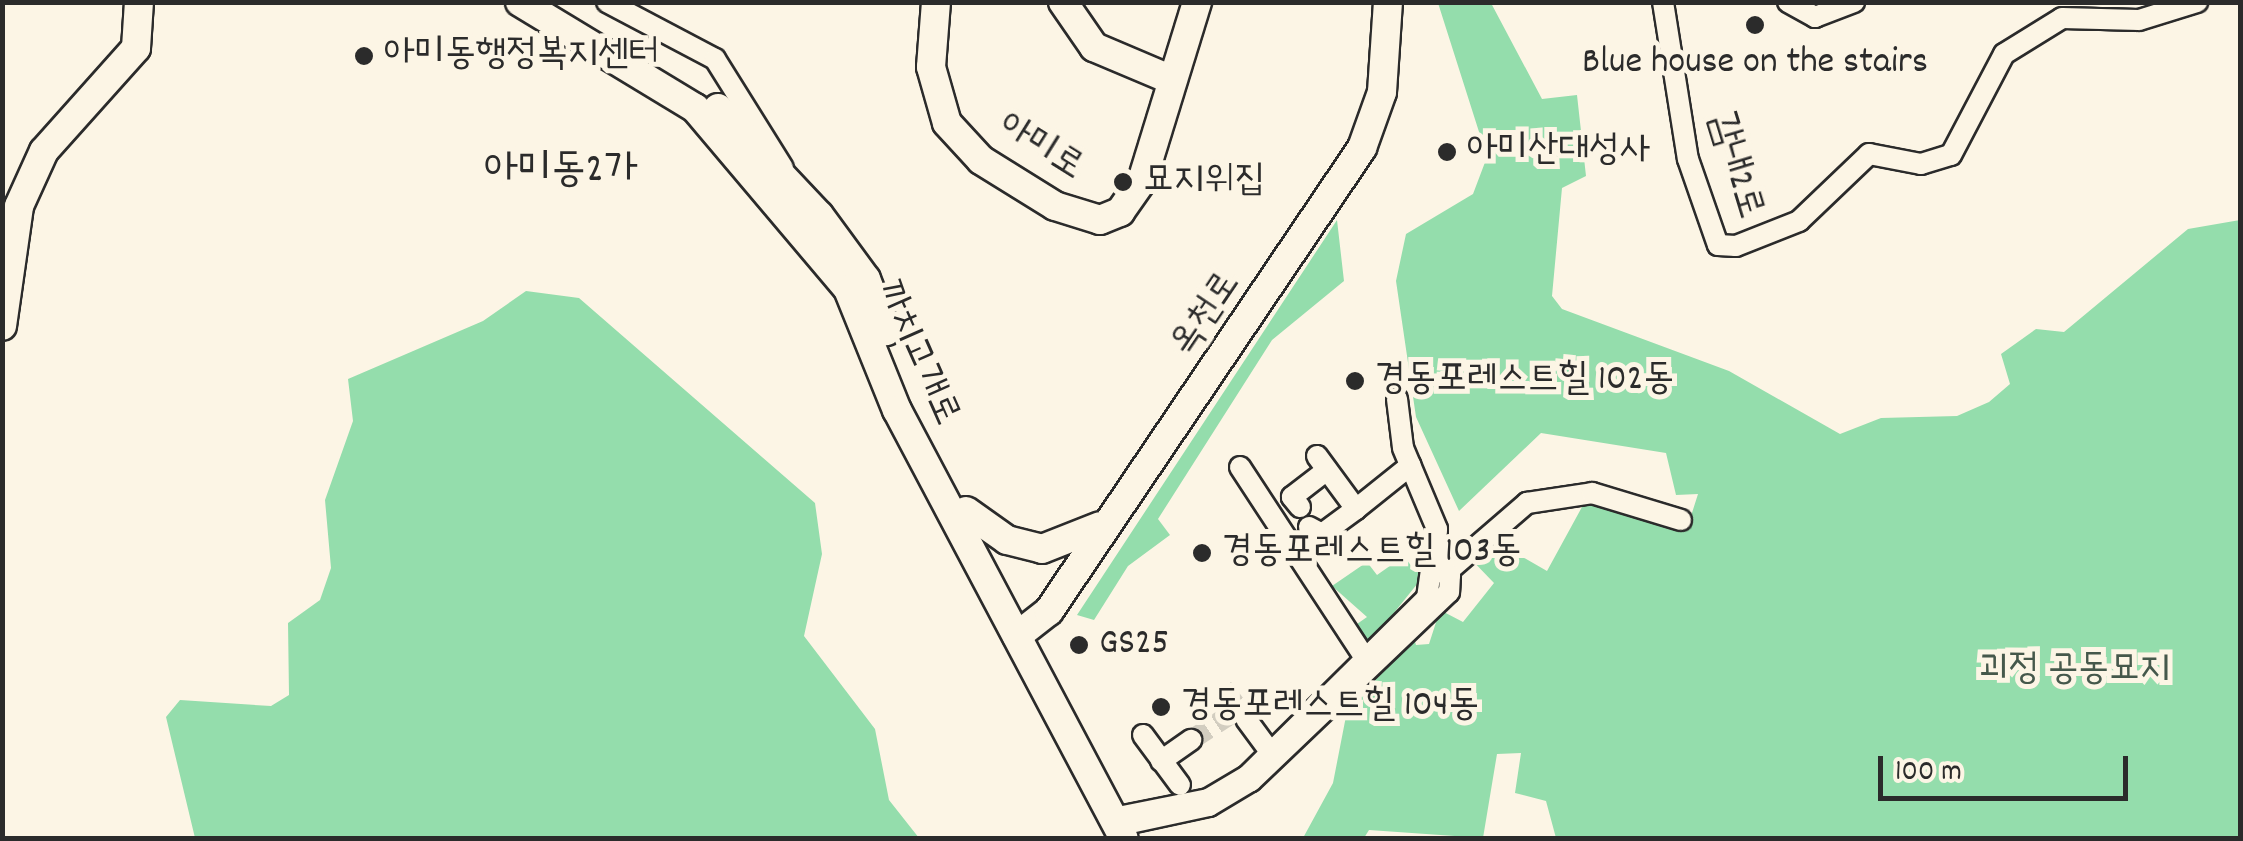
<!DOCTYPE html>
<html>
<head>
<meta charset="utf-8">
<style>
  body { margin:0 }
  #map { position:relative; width:2243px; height:841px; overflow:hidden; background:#fcf5e5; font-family:Dekko,"Poor Story",sans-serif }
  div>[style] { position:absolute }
  .green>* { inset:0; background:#94ddac }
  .street-tunnel>* { height:20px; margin-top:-10px; transform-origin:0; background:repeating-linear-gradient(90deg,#d2cdc0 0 20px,transparent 0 30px) }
  .roads { filter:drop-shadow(2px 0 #2b2b2b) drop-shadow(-2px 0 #2b2b2b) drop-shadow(0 2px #2b2b2b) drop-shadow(0 -2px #2b2b2b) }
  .street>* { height:20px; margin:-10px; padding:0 10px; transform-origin:10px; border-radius:10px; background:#fcf5e5 }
  .secondary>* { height:28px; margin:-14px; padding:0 14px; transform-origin:14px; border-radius:14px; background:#fcf5e5 }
  .dots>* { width:28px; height:28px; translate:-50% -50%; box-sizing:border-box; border:5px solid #fcf5e5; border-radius:50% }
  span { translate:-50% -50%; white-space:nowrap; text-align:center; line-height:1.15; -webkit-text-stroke:10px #fcf5e5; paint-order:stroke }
  .poi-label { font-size:38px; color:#2b2b2b }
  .left { translate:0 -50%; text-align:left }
  .street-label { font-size:38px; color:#2b2b2b }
  .park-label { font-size:38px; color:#45584b }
  .quarter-label { font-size:42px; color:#2b2b2b }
  .frame { position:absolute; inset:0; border:5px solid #2b2b2b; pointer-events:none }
  .scale { position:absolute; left:1878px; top:756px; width:250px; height:45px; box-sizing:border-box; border:5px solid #2b2b2b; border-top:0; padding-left:12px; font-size:30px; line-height:35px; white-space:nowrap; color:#2b2b2b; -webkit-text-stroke:8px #fcf5e5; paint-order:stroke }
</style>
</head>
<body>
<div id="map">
  <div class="green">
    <div style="clip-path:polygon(1438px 3px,1491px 3px,1542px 99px,1577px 95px,1586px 176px,1562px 188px,1552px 296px,1562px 309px,1729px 371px,1840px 434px,1881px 418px,1957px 416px,1989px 402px,2010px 384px,2001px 354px,2036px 329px,2064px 332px,2188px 229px,2240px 220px,2240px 838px,1556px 838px,1546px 801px,1515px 793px,1521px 753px,1497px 754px,1483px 838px,1369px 830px,1364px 838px,1303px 838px,1333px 783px,1347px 711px,1330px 706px,1411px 628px,1416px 645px,1429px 644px,1440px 610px,1463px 622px,1494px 583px,1467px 555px,1506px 522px,1519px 555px,1547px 571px,1588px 496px,1674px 522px,1691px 516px,1698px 494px,1676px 495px,1666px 453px,1541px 433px,1459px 511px,1416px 417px,1396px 281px,1406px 234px,1473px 194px,1487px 157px)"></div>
    <div style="clip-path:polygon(1337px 220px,1344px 281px,1272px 340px,1158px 519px,1170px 535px,1128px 566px,1094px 620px,1077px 615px)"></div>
    <div style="clip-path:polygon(526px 291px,579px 298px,815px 503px,822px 554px,804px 636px,875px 729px,889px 800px,919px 838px,195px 838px,166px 717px,180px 700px,271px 706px,289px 695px,288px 623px,320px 600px,331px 568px,325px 500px,353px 421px,348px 379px,483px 321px)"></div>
    <div style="clip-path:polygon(1404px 556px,1412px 567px,1428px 558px,1422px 578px,1368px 645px,1357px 624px,1367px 617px,1332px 586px,1367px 562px,1377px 575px)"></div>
  </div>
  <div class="street-tunnel">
    <div style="left:1223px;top:688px;width:38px;rotate:53deg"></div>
    <div style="left:1191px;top:740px;width:64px;rotate:-32.9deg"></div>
  </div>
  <div class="roads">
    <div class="street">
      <div style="left:607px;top:2px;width:122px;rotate:27.8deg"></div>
      <div style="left:715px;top:59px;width:128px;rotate:58deg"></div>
      <div style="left:1663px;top:2px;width:159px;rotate:81deg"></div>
      <div style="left:1688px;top:159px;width:91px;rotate:70.8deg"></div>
      <div style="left:1718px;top:245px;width:18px;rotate:3deg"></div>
      <div style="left:1736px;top:246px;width:68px;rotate:-21.6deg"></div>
      <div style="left:1799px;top:221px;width:97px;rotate:-43.7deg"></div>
      <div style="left:1869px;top:154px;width:53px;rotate:10.9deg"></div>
      <div style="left:1921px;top:164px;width:31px;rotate:-17deg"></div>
      <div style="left:1951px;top:155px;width:114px;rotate:-62.3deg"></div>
      <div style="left:2004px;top:54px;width:68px;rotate:-31.8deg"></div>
      <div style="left:2062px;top:18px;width:77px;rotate:1.5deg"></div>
      <div style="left:2139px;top:20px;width:61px;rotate:-17.2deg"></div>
      <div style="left:1788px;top:2px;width:31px;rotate:29deg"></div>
      <div style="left:1815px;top:17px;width:42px;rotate:-21deg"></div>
      <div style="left:1397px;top:399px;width:49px;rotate:83deg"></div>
      <div style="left:1403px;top:448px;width:88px;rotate:67.2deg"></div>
      <div style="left:1437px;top:529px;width:39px;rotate:94deg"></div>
      <div style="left:1317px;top:456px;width:66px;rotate:53.7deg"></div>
      <div style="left:1356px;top:509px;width:70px;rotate:-38.7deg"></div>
      <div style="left:1240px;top:467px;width:232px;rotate:56.8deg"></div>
      <div style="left:1300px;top:507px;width:13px;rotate:-129deg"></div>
      <div style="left:1292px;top:497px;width:44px;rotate:-37.6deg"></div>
      <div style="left:1309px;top:527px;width:15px;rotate:28deg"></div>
      <div style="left:1322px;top:534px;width:42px;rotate:-36.3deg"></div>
      <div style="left:1447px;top:572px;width:106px;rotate:-40.8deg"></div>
      <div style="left:1527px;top:503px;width:66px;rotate:-8.7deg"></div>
      <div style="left:1592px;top:493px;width:93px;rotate:16.9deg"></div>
      <div style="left:1246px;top:719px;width:47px;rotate:53.6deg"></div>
      <div style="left:1143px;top:735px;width:62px;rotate:53.5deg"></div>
      <div style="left:1161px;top:761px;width:37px;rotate:-35deg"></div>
      <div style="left:1118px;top:817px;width:92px;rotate:-11.3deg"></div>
      <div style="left:1208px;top:799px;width:45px;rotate:-30.5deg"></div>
      <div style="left:1247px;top:776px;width:253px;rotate:-44.7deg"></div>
      <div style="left:1427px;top:598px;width:29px;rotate:-82deg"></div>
      <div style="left:1431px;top:569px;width:20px;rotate:18deg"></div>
      <div style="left:1450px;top:575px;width:17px;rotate:93deg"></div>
      <div style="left:1449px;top:592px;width:274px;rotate:136.3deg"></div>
      <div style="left:1251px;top:781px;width:49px;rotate:149.2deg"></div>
      <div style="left:1209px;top:806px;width:90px;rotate:167.8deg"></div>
    </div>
    <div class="secondary">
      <div style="left:520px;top:2px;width:205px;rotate:31.2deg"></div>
      <div style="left:695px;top:108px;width:237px;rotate:49.8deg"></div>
      <div style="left:848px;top:289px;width:131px;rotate:68deg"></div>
      <div style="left:897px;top:410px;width:484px;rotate:62.1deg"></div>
      <div style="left:936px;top:2px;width:65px;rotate:94.4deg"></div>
      <div style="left:931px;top:67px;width:58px;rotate:74.1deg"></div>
      <div style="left:947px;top:123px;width:50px;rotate:47.4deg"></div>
      <div style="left:981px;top:160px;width:87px;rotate:31.9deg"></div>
      <div style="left:1055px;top:206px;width:47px;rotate:17.3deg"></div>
      <div style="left:1100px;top:220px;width:22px;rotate:-22deg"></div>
      <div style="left:1120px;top:212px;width:38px;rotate:-55deg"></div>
      <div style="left:1142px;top:181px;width:187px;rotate:-72.9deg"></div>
      <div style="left:1063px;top:2px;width:55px;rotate:55.4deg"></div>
      <div style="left:1094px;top:47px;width:85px;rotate:22.9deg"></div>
      <div style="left:718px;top:108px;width:147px;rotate:46.7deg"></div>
      <div style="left:819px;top:215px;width:79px;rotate:53.7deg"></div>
      <div style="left:866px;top:279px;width:56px;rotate:69deg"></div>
      <div style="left:2px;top:326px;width:121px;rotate:-81.9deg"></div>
      <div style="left:19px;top:206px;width:60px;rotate:-65.6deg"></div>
      <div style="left:44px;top:151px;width:138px;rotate:-48.2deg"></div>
      <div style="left:136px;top:48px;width:46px;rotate:-86.3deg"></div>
      <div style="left:966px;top:511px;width:50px;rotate:35.3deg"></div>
      <div style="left:1007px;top:540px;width:36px;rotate:14deg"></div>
      <div style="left:1042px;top:549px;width:62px;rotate:-21.6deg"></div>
      <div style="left:1017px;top:636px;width:41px;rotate:-38deg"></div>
      <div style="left:1049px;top:611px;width:559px;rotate:-55.94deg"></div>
      <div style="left:1362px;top:148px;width:59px;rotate:-70.3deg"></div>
      <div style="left:1382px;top:92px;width:90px;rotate:-86.2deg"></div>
    </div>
  </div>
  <div class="dots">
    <div style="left:1755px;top:25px;background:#2b2b2b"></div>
    <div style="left:364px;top:56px;background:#2b2b2b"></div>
    <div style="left:1447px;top:152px;background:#2b2b2b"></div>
    <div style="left:1123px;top:182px;background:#2b2b2b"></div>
    <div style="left:1355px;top:381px;background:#2b2b2b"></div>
    <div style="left:1202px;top:553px;background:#2b2b2b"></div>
    <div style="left:1079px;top:645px;background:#2b2b2b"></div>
    <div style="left:1161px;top:707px;background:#2b2b2b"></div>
  </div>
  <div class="poi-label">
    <span class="left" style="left:384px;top:56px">아미동행정복지센터</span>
    <span style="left:1755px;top:64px">Blue house on the stairs</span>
    <span class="left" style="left:1467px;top:152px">아미산대성사</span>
    <span class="left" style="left:1143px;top:182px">묘지위집</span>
    <span class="left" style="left:1375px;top:381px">경동포레스트힐 102동</span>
    <span class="left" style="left:1222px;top:553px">경동포레스트힐 103동</span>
    <span class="left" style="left:1099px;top:645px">GS25</span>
    <span class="left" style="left:1181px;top:707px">경동포레스트힐 104동</span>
  </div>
  <div class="street-label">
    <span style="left:1040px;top:148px;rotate:32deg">아미로</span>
    <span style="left:1734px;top:166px;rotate:73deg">감내2로</span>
    <span style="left:1207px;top:315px;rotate:-56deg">옥천로</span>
    <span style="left:916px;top:354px;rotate:66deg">까치고개로</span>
  </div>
  <div class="park-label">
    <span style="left:2074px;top:671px">괴정 공동묘지</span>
  </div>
  <div class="quarter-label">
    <span style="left:561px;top:172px">아미동2가</span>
  </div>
  <div class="frame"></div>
  <div class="scale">100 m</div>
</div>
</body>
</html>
